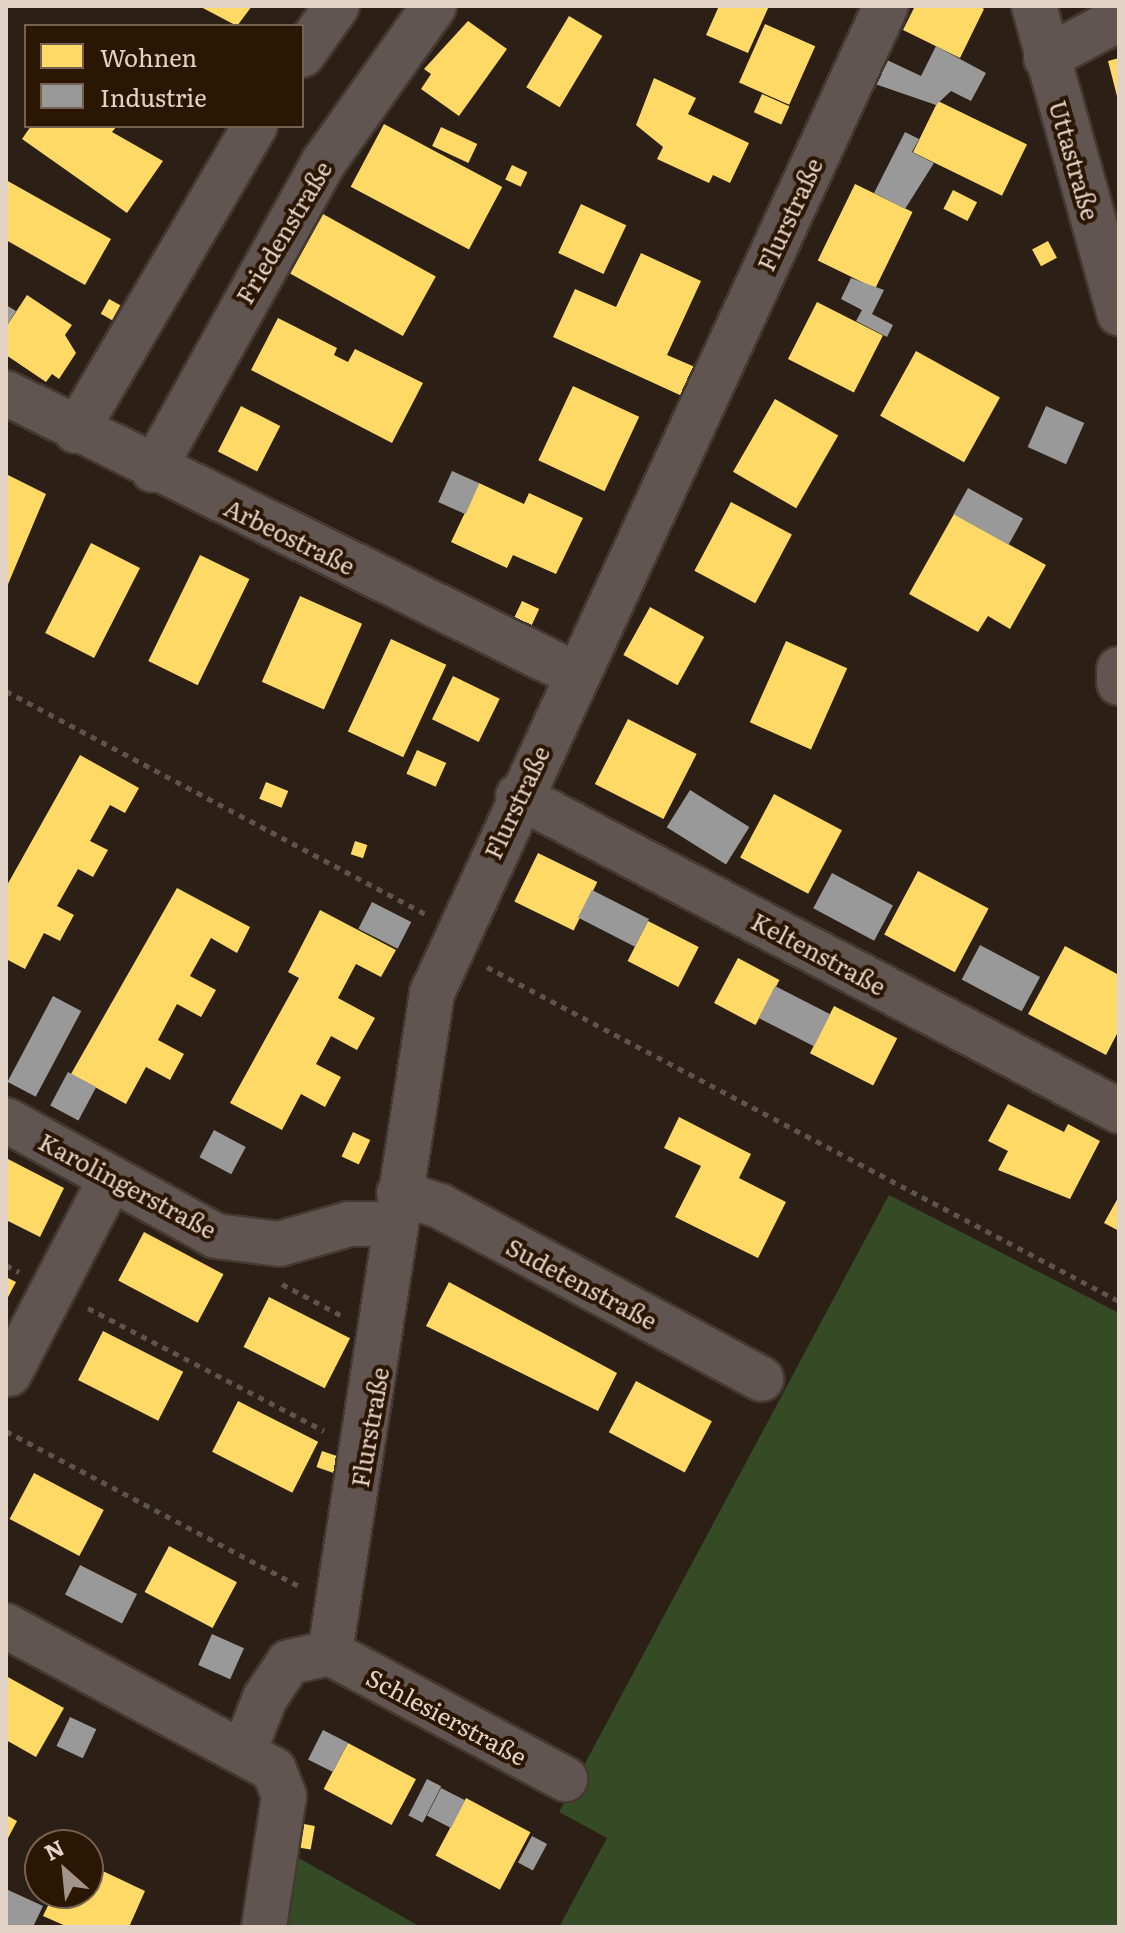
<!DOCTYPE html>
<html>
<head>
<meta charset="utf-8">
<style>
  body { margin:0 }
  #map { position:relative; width:1125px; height:1933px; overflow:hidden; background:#2c1f15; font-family:Literata,serif }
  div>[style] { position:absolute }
  .green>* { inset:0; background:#354b25 }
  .homes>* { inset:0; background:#ffd966; transform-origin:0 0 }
  .industry>* { inset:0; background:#999; transform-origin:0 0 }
  .path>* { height:5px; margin-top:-2.5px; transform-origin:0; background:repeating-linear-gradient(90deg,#5e544f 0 6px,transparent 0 12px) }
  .roads { filter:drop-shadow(2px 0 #443930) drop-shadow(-2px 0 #443930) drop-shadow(0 2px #443930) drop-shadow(0 -2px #443930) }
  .minor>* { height:44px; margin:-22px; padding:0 22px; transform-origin:22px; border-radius:22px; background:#605550 }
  span { translate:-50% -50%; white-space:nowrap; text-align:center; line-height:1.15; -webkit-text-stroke:8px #2b1503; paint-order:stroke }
  .street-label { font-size:24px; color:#e3d3c7 }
  .frame { position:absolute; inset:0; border:8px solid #e3d3c7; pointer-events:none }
  .legend { position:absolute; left:24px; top:24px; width:280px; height:104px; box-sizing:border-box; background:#2b1503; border:2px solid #756151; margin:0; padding:10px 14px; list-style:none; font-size:24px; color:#e3d3c7 }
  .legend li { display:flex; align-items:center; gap:16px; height:40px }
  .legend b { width:40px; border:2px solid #756151 }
  .north { position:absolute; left:24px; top:1829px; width:80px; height:80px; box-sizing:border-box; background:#2b1503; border:2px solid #756151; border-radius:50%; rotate:333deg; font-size:22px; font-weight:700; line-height:32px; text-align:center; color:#e3d3c7 }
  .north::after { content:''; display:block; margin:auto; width:28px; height:36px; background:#a39489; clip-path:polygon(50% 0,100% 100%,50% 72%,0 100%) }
</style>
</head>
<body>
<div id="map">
  <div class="green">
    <div style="clip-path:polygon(889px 1195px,1119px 1313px,1119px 1927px,559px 1927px,607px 1838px,559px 1812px)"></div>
    <div style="clip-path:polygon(290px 1853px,421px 1927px,276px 1927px)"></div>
  </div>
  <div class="homes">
    <div style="clip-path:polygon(199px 6px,252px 6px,237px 26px)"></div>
    <div style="clip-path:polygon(719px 6px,769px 6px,748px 53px,706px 35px)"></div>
    <div style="clip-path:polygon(915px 6px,979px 6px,984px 9px,960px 58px,903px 30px)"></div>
    <div style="left:569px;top:16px;width:39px;height:83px;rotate:31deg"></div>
    <div style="clip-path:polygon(468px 21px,507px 49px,459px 116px,421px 89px,431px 74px,424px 69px)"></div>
    <div style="left:765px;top:24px;width:55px;height:64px;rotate:24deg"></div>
    <div style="clip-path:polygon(1119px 58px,1119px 100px,1118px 100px,1108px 61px)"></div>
    <div style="clip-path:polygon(654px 78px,696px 98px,688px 114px,749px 143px,730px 183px,713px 175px,709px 183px,657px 159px,663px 147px,636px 125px)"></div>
    <div style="left:762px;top:94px;width:30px;height:20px;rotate:24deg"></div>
    <div style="left:938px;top:101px;width:99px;height:57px;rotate:26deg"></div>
    <div style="left:384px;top:124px;width:134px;height:71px;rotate:28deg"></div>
    <div style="clip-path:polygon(31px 126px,117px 126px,112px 132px,163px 161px,127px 213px,22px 139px)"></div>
    <div style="left:441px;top:127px;width:40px;height:21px;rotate:25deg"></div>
    <div style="left:512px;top:165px;width:17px;height:16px;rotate:25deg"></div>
    <div style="clip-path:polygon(6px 180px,111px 239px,85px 285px,6px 240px)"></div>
    <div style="left:855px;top:184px;width:64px;height:85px;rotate:26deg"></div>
    <div style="left:953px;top:190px;width:27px;height:21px;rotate:27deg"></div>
    <div style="left:581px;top:204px;width:50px;height:54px;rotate:25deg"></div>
    <div style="left:323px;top:214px;width:129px;height:68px;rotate:29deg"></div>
    <div style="left:1048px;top:241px;width:19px;height:18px;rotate:62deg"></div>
    <div style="clip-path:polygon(641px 253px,701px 281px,667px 355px,695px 367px,682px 396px,553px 337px,575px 289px,616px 307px)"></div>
    <div style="clip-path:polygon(27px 295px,72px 325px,65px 335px,76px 353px,59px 379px,52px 374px,46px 382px,6px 355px,6px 327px)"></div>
    <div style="left:109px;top:299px;width:13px;height:17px;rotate:29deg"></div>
    <div style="left:817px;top:302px;width:74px;height:64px;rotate:27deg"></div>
    <div style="clip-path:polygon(278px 318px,337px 348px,334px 355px,348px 362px,355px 349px,423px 383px,392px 443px,251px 370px)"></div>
    <div style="left:916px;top:351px;width:96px;height:74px;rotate:29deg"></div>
    <div style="left:573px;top:386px;width:73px;height:82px;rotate:25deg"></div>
    <div style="left:775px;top:399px;width:73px;height:84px;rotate:30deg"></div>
    <div style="left:241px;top:406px;width:44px;height:51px;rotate:27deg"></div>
    <div style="clip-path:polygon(6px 474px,46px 494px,6px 589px)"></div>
    <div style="clip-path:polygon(479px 483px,524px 504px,529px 493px,583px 518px,556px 574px,513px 555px,507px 568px,451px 542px)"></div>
    <div style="left:731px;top:502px;width:69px;height:78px;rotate:28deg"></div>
    <div style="clip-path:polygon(954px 514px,1046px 565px,1010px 629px,988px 616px,978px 632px,909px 594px)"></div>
    <div style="left:91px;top:543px;width:55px;height:101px;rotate:27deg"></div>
    <div style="left:200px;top:555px;width:55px;height:118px;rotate:26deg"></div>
    <div style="left:300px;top:596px;width:68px;height:94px;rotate:24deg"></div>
    <div style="left:522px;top:601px;width:19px;height:18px;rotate:25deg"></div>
    <div style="left:650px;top:607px;width:62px;height:55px;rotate:29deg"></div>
    <div style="left:391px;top:639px;width:61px;height:102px;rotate:25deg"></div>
    <div style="left:786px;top:641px;width:67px;height:89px;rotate:24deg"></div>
    <div style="left:453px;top:676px;width:52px;height:48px;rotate:26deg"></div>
    <div style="left:628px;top:719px;width:77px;height:73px;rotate:27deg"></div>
    <div style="left:417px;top:750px;width:32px;height:26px;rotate:24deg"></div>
    <div style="clip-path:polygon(80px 755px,139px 788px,125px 813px,110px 805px,90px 841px,108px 850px,93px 877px,78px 869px,57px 906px,74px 915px,60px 941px,44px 933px,25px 969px,6px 959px,6px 887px)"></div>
    <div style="left:266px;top:782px;width:24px;height:18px;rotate:22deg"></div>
    <div style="left:774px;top:794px;width:77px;height:72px;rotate:28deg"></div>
    <div style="left:355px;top:841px;width:13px;height:14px;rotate:18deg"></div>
    <div style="left:538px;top:853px;width:66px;height:54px;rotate:26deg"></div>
    <div style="left:918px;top:871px;width:80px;height:72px;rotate:28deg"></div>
    <div style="clip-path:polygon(177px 888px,250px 927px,237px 953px,211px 938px,190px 976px,216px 990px,201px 1017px,177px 1004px,158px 1040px,184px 1054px,170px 1080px,146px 1067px,126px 1104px,71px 1074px)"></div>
    <div style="clip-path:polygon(320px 910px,396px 950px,381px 977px,356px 964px,338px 998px,375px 1018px,357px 1050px,331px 1036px,316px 1064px,341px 1077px,325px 1107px,301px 1094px,282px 1130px,230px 1103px,299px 978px,288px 972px)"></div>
    <div style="left:648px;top:921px;width:57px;height:45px;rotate:27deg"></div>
    <div style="clip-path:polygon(1065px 946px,1119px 975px,1119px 1030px,1106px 1055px,1028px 1014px)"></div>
    <div style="left:738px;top:958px;width:47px;height:51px;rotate:28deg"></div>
    <div style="left:834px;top:1006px;width:71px;height:53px;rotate:27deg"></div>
    <div style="clip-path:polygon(1008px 1104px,1064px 1132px,1068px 1124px,1100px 1141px,1070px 1199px,998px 1170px,1008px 1151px,988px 1141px)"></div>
    <div style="clip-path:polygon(679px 1117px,751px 1154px,739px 1178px,786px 1202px,758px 1258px,675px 1217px,701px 1166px,664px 1148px)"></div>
    <div style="left:353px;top:1132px;width:19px;height:27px;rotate:25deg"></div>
    <div style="clip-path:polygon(6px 1158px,64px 1188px,40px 1237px,6px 1220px)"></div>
    <div style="clip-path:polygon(1119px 1196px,1119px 1231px,1104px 1223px)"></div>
    <div style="left:144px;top:1232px;width:90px;height:55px;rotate:28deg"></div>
    <div style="clip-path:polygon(6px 1277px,16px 1282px,6px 1301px)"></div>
    <div style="clip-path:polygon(449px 1282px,617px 1373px,598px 1411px,426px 1326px)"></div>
    <div style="left:269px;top:1297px;width:91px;height:56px;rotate:27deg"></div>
    <div style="left:103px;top:1331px;width:90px;height:55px;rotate:27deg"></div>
    <div style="left:636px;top:1381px;width:86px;height:58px;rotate:28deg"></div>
    <div style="left:238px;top:1401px;width:90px;height:57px;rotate:27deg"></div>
    <div style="left:322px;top:1451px;width:18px;height:17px;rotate:19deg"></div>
    <div style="left:34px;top:1473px;width:79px;height:52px;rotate:28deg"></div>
    <div style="left:169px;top:1546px;width:77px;height:52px;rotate:28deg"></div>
    <div style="clip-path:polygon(6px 1676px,64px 1708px,36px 1757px,6px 1740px)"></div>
    <div style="left:348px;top:1743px;width:77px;height:52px;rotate:28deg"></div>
    <div style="left:466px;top:1798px;width:73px;height:65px;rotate:28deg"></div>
    <div style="clip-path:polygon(6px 1815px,17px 1821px,6px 1842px)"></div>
    <div style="left:304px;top:1824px;width:11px;height:24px;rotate:10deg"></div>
    <div style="clip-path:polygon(88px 1864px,145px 1891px,129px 1927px,68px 1927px,43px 1916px,54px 1893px,88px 1893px)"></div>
  </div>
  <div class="industry">
    <div style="clip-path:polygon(936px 46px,986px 73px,971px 101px,951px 91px,936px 105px,875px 84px,887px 60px,921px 76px)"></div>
    <div style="clip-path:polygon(905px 132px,919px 139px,912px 152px,934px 163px,905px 209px,874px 193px)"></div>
    <div style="clip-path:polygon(851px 278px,884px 290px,872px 314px,893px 325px,887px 337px,856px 321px,862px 310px,841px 299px)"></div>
    <div style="clip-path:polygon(6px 305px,16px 311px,6px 327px)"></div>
    <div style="left:1046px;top:406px;width:42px;height:45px;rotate:24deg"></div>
    <div style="left:452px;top:471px;width:30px;height:34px;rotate:24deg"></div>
    <div style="left:968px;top:488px;width:63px;height:30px;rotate:29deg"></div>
    <div style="left:690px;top:790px;width:70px;height:44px;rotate:32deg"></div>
    <div style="left:832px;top:873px;width:69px;height:40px;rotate:28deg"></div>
    <div style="left:592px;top:890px;width:64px;height:31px;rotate:27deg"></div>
    <div style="left:372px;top:902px;width:44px;height:30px;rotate:27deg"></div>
    <div style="left:980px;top:945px;width:68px;height:39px;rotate:28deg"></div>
    <div style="left:775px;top:986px;width:62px;height:36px;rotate:27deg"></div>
    <div style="left:53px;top:996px;width:32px;height:97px;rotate:28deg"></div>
    <div style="left:68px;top:1072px;width:32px;height:38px;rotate:28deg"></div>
    <div style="left:214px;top:1130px;width:36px;height:31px;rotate:28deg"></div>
    <div style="left:80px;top:1565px;width:64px;height:33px;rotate:27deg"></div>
    <div style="left:212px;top:1634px;width:35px;height:34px;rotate:24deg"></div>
    <div style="left:70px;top:1717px;width:29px;height:32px;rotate:25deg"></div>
    <div style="left:323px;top:1730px;width:28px;height:33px;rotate:27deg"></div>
    <div style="left:427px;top:1779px;width:16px;height:41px;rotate:27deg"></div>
    <div style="left:441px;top:1788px;width:27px;height:31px;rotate:27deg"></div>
    <div style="left:532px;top:1836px;width:17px;height:30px;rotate:28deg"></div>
    <div style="clip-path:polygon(6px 1889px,43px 1906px,33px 1927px,6px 1926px)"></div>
  </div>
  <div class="path">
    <div style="left:6px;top:691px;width:475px;rotate:28deg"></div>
    <div style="left:487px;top:967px;width:715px;rotate:27.86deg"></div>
    <div style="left:6px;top:1265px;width:15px;rotate:28deg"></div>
    <div style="left:282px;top:1284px;width:70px;rotate:28deg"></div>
    <div style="left:88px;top:1308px;width:266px;rotate:27.5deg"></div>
    <div style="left:6px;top:1431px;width:334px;rotate:27.9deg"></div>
  </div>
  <div class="roads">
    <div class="minor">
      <div style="left:1034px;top:6px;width:319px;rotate:74.5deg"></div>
      <div style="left:302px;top:55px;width:60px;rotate:-54.5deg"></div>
      <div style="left:1046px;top:58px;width:83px;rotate:-28.1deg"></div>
      <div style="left:6px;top:393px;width:635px;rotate:26.28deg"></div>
      <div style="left:76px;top:431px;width:354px;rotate:-59.6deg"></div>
      <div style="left:153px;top:470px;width:351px;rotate:-61deg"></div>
      <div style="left:323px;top:163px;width:192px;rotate:-54.7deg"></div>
      <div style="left:1119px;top:669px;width:14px;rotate:90deg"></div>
      <div style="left:518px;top:796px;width:679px;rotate:27.66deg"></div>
      <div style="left:6px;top:1120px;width:240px;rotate:28.9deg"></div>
      <div style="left:216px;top:1236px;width:64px;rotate:7.2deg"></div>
      <div style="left:279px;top:1244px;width:73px;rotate:-15.9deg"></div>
      <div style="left:349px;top:1224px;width:45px"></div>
      <div style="left:399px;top:1193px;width:43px;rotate:17.6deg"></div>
      <div style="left:440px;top:1206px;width:365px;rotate:28.3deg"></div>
      <div style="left:9px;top:1374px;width:219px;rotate:-62.5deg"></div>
      <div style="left:6px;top:1626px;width:304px;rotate:28.2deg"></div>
      <div style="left:274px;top:1770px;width:28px;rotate:69deg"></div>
      <div style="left:284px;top:1796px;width:133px;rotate:98.7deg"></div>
      <div style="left:330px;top:1653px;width:668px;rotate:-81.21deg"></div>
      <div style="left:432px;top:993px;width:1086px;rotate:-65.3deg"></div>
      <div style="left:330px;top:1653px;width:267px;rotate:28.2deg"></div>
      <div style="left:245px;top:1749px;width:55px;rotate:-68.6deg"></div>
      <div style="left:265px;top:1698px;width:43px;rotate:-56.3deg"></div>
      <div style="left:289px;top:1662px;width:42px;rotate:-12.4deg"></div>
    </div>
  </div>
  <div class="street-label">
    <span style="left:1075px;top:160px;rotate:74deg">Uttastraße</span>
    <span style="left:789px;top:214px;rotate:-65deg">Flurstraße</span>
    <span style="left:283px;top:232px;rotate:-59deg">Friedenstraße</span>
    <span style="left:290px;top:536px;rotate:26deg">Arbeostraße</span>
    <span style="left:516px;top:802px;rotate:-65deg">Flurstraße</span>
    <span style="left:819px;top:953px;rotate:28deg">Keltenstraße</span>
    <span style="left:128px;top:1185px;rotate:28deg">Karolingerstraße</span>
    <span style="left:582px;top:1283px;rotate:28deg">Sudetenstraße</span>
    <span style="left:369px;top:1427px;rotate:-80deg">Flurstraße</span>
    <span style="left:447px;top:1716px;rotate:28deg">Schlesierstraße</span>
  </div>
  <div class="frame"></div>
  <ul class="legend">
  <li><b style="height:22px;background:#ffd966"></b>Wohnen</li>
  <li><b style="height:22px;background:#999"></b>Industrie</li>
  </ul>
  <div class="north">N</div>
</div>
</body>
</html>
